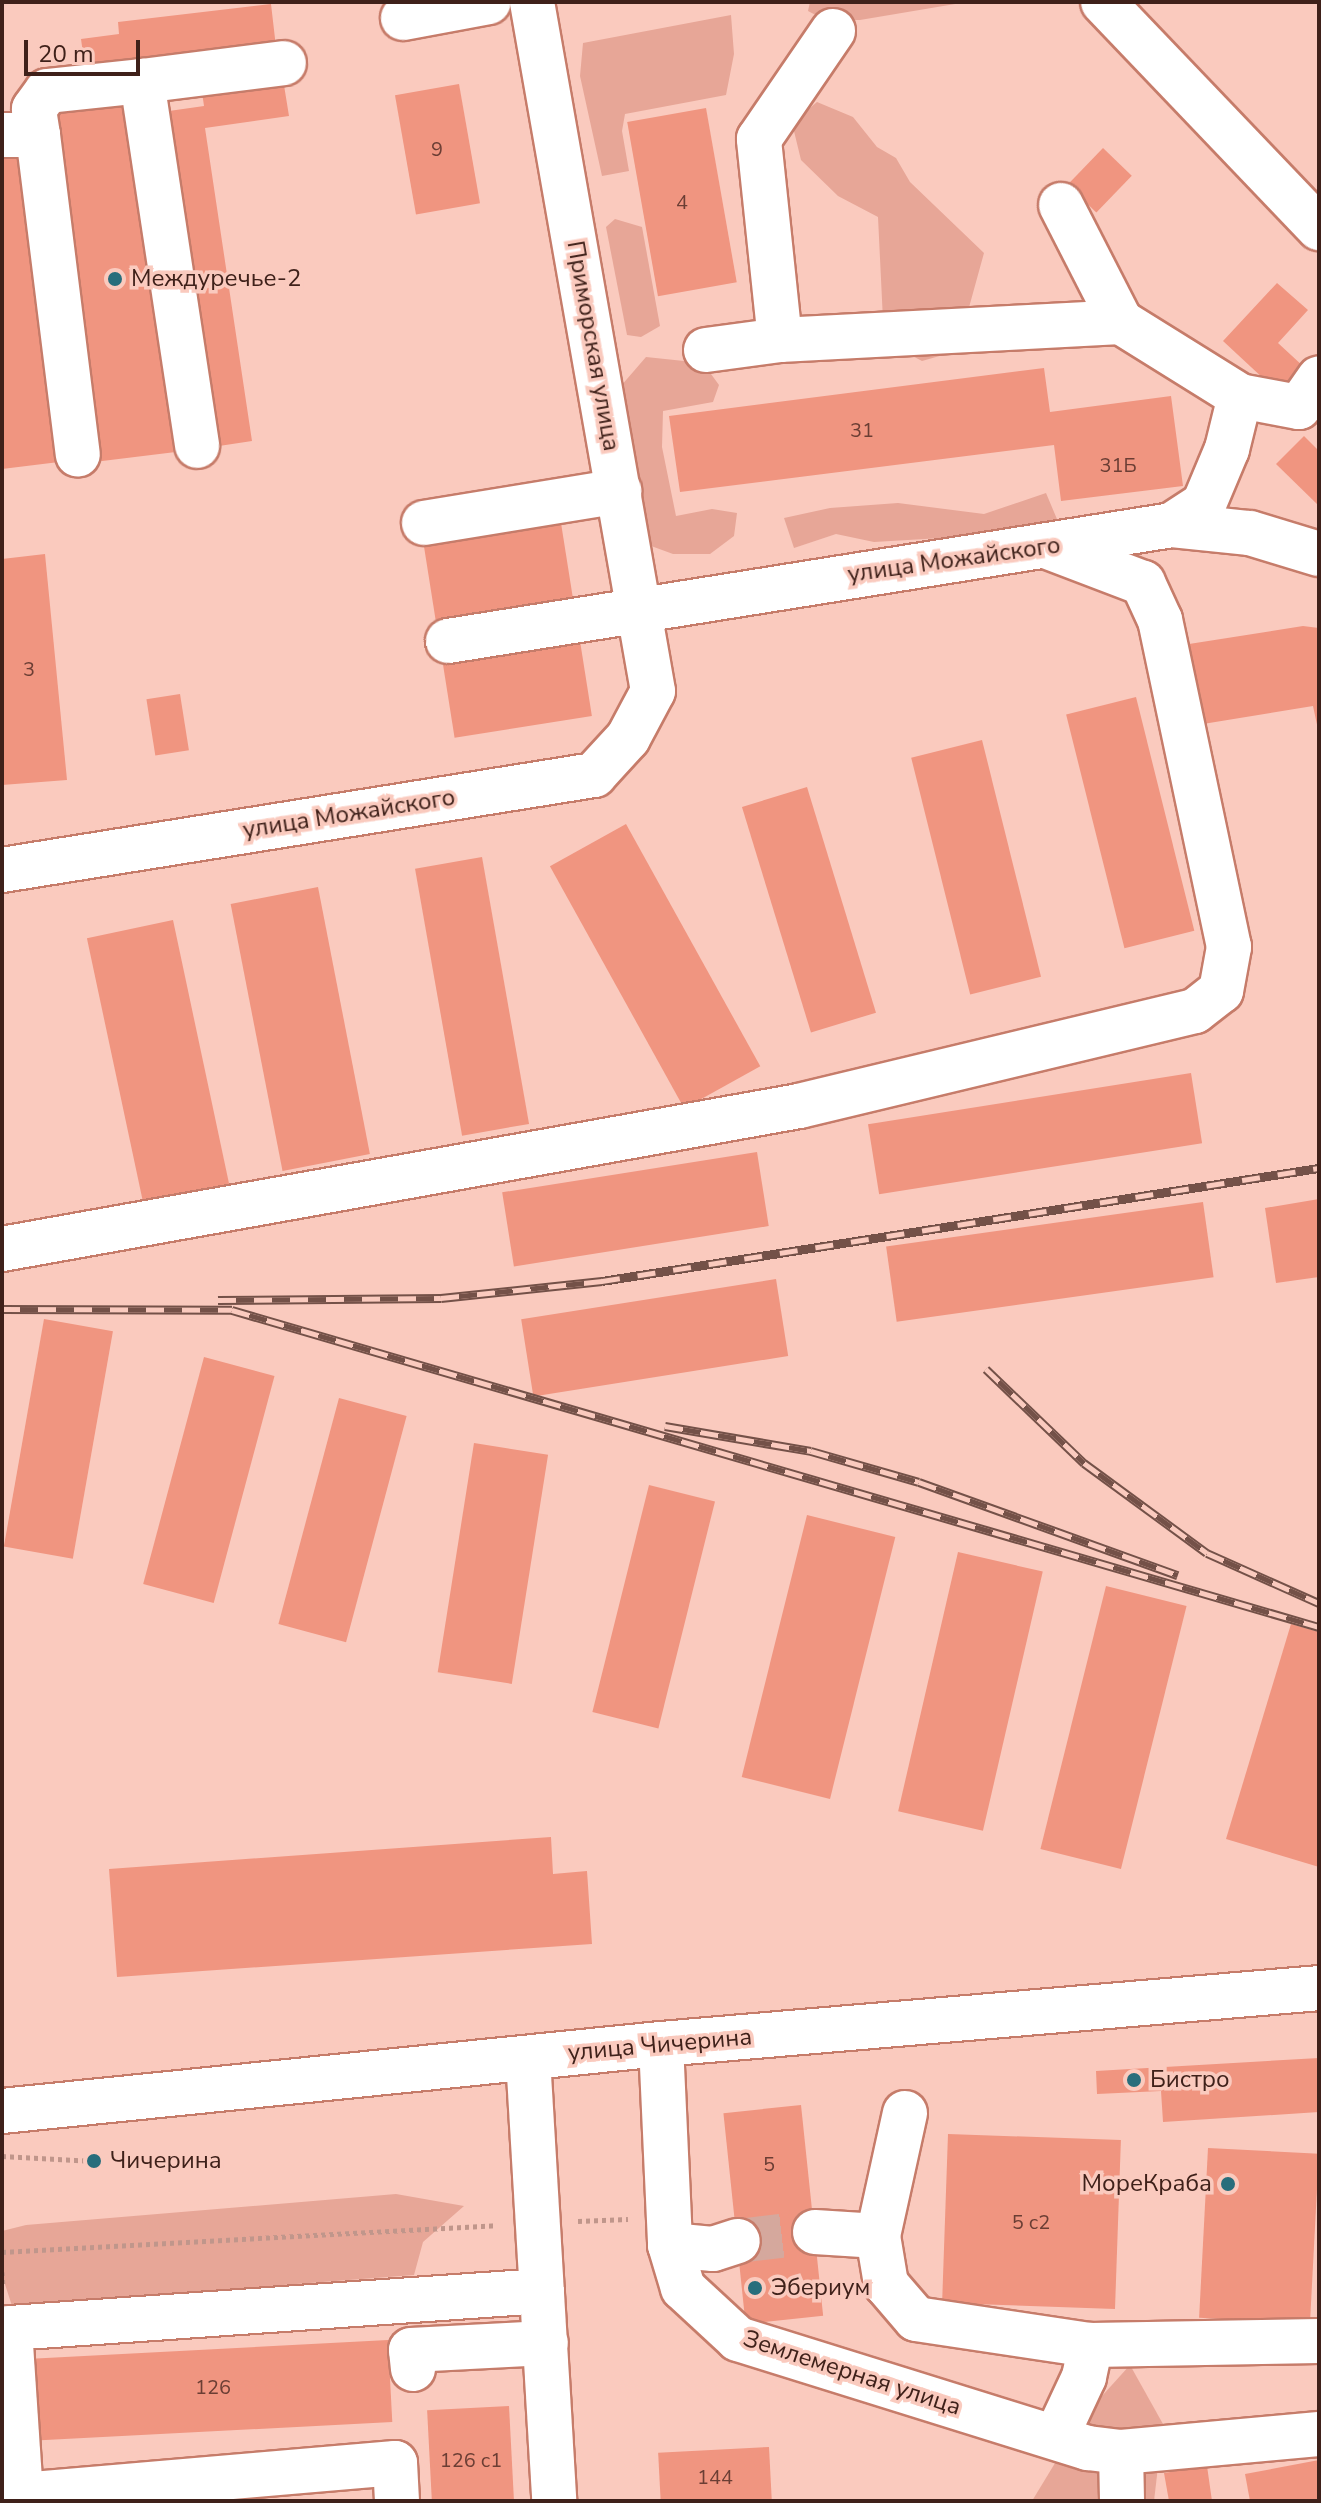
<!DOCTYPE html>
<html>
<head>
<meta charset="utf-8">
<style>
  body { margin:0 }
  #map { position:relative; width:1321px; height:2503px; overflow:hidden; background:#facabe; font-family:"Nunito Sans",sans-serif }
  div>[style] { position:absolute }
  .green>* { inset:0; background:#e7a697 }
  .building>* { inset:0; background:#f09580; transform-origin:0 0 }
  .minor-tunnel>* { height:44px; margin-top:-22px; transform-origin:0; background:repeating-linear-gradient(90deg,#d5a89d 0 44px,transparent 0 66px) }
  .path>* { height:5px; margin-top:-2.5px; transform-origin:0; background:repeating-linear-gradient(90deg,#c0968b 0 4px,transparent 0 8px) }
  .roads { filter:drop-shadow(2px 0 #c67c6a) drop-shadow(-2px 0 #c67c6a) drop-shadow(0 2px #c67c6a) drop-shadow(0 -2px #c67c6a) }
  .minor>* { height:44px; margin:-22px; padding:0 22px; transform-origin:22px; border-radius:22px; background:#fff }
  .major>* { height:44px; margin:-22px; padding:0 22px; transform-origin:22px; border-radius:22px; background:#fff }
  .rail>* { height:9px; margin-top:-4.5px; transform-origin:0; background:repeating-linear-gradient(90deg,#facabe 0 18px,#745148 0 36px); box-sizing:border-box; border-block:2px solid #745148 }
  .dots>* { width:22px; height:22px; translate:-50% -50%; box-sizing:border-box; border:4px solid #facabe; border-radius:50% }
  span { translate:-50% -50%; white-space:nowrap; text-align:center; line-height:1.15; -webkit-text-stroke:7px #facabe; paint-order:stroke }
  .number-label { font-size:20px; color:#6b3e34 }
  .number-label span { -webkit-text-stroke-width:0 }
  .poi-label { font-size:24px; color:#3f211a }
  .left { translate:0 -50%; text-align:left }
  .right { translate:-100% -50%; text-align:right }
  .street-label { font-size:24px; color:#3f211a }
  .frame { position:absolute; inset:0; border:4px solid #3f211a; pointer-events:none }
  .scale { position:absolute; left:24px; top:40px; width:116px; height:36px; box-sizing:border-box; border:4px solid #3f211a; border-top:0; padding-left:10px; font-size:24px; line-height:28px; white-space:nowrap; color:#3f211a; -webkit-text-stroke:6px #facabe; paint-order:stroke }
</style>
</head>
<body>
<div id="map">
  <div class="green">
    <div style="clip-path:polygon(810px 2px,967px 2px,860px 20px,825px 20px,808px 11px)"></div>
    <div style="clip-path:polygon(731px 15px,734px 54px,726px 95px,625px 114px,622px 131px,629px 171px,602px 176px,580px 76px,583px 43px)"></div>
    <div style="clip-path:polygon(817px 102px,853px 117px,877px 147px,896px 158px,910px 182px,984px 253px,957px 351px,922px 361px,884px 341px,878px 217px,838px 196px,801px 160px,792px 123px)"></div>
    <div style="clip-path:polygon(615px 219px,642px 227px,660px 326px,641px 337px,627px 335px,606px 227px)"></div>
    <div style="clip-path:polygon(646px 357px,703px 363px,719px 385px,713px 402px,663px 411px,662px 447px,676px 516px,712px 509px,737px 513px,734px 536px,710px 554px,673px 554px,643px 543px,614px 394px)"></div>
    <div style="clip-path:polygon(1046px 493px,1062px 531px,874px 542px,836px 534px,794px 548px,784px 518px,830px 508px,898px 503px,984px 514px)"></div>
    <div style="clip-path:polygon(396px 2194px,464px 2206px,423px 2242px,414px 2275px,12px 2306px,2px 2275px,2px 2231px,26px 2225px)"></div>
    <div style="clip-path:polygon(1130px 2365px,1163px 2424px,1154px 2501px,1032px 2501px,1083px 2417px)"></div>
  </div>
  <div class="building">
    <div style="clip-path:polygon(271px 4px,276px 47px,85px 68px,81px 39px,119px 34px,118px 22px)"></div>
    <div style="clip-path:polygon(283px 79px,289px 116px,205px 128px,252px 441px,219px 446px,169px 111px,204px 106px,202px 92px)"></div>
    <div style="left:459px;top:84px;width:121px;height:65px;rotate:80deg"></div>
    <div style="left:130px;top:97px;width:358px;height:76px;rotate:83deg"></div>
    <div style="left:706px;top:108px;width:177px;height:80px;rotate:80deg"></div>
    <div style="left:1103px;top:148px;width:40px;height:51px;rotate:44deg"></div>
    <div style="clip-path:polygon(21px 154px,59px 462px,2px 469px,2px 156px)"></div>
    <div style="clip-path:polygon(1277px 283px,1308px 310px,1278px 343px,1304px 367px,1280px 394px,1223px 341px)"></div>
    <div style="clip-path:polygon(1044px 368px,1050px 412px,1171px 396px,1183px 486px,1061px 501px,1054px 445px,680px 492px,669px 416px)"></div>
    <div style="clip-path:polygon(1304px 436px,1319px 451px,1319px 506px,1276px 464px)"></div>
    <div style="left:561px;top:523px;width:76px;height:139px;rotate:81deg"></div>
    <div style="clip-path:polygon(45px 554px,67px 780px,2px 785px,2px 559px)"></div>
    <div style="clip-path:polygon(1303px 626px,1319px 628px,1319px 734px,1313px 706px,1203px 724px,1189px 644px)"></div>
    <div style="left:580px;top:641px;width:76px;height:139px;rotate:81deg"></div>
    <div style="left:180px;top:694px;width:57px;height:34px;rotate:81deg"></div>
    <div style="left:1136px;top:697px;width:241px;height:72px;rotate:76deg"></div>
    <div style="left:982px;top:740px;width:244px;height:73px;rotate:76deg"></div>
    <div style="left:807px;top:787px;width:236px;height:68px;rotate:73deg"></div>
    <div style="left:626px;top:824px;width:277px;height:87px;rotate:61deg"></div>
    <div style="left:482px;top:857px;width:271px;height:68px;rotate:80deg"></div>
    <div style="left:318px;top:887px;width:272px;height:89px;rotate:79deg"></div>
    <div style="left:173px;top:920px;width:272px;height:88px;rotate:78deg"></div>
    <div style="left:1191px;top:1073px;width:71px;height:327px;rotate:81deg"></div>
    <div style="left:757px;top:1152px;width:75px;height:258px;rotate:81deg"></div>
    <div style="clip-path:polygon(1319px 1199px,1319px 1277px,1276px 1283px,1265px 1208px)"></div>
    <div style="left:1203px;top:1202px;width:76px;height:320px;rotate:82deg"></div>
    <div style="left:776px;top:1279px;width:78px;height:258px;rotate:81deg"></div>
    <div style="left:44px;top:1319px;width:70px;height:231px;rotate:10deg"></div>
    <div style="left:204px;top:1357px;width:73px;height:235px;rotate:15deg"></div>
    <div style="left:339px;top:1398px;width:70px;height:234px;rotate:15deg"></div>
    <div style="left:474px;top:1443px;width:75px;height:232px;rotate:9deg"></div>
    <div style="left:649px;top:1485px;width:68px;height:234px;rotate:14deg"></div>
    <div style="left:807px;top:1515px;width:91px;height:270px;rotate:14deg"></div>
    <div style="left:958px;top:1552px;width:87px;height:266px;rotate:13deg"></div>
    <div style="left:1106px;top:1586px;width:83px;height:271px;rotate:14deg"></div>
    <div style="clip-path:polygon(1291px 1624px,1319px 1632px,1319px 1867px,1226px 1839px)"></div>
    <div style="clip-path:polygon(551px 1837px,553px 1874px,587px 1871px,592px 1944px,117px 1977px,109px 1869px)"></div>
    <div style="clip-path:polygon(1319px 2058px,1319px 2112px,1163px 2122px,1161px 2091px,1097px 2094px,1096px 2071px)"></div>
    <div style="left:801px;top:2105px;width:212px;height:78px;rotate:84deg"></div>
    <div style="left:948px;top:2134px;width:173px;height:169px;rotate:2deg"></div>
    <div style="left:1208px;top:2148px;width:111px;height:170px;rotate:3deg"></div>
    <div style="left:388px;top:2340px;width:82px;height:357px;rotate:87deg"></div>
    <div style="left:509px;top:2406px;width:95px;height:82px;rotate:87deg"></div>
    <div style="left:769px;top:2447px;width:54px;height:111px;rotate:87deg"></div>
    <div style="clip-path:polygon(1319px 2460px,1319px 2501px,1250px 2501px,1245px 2474px)"></div>
    <div style="clip-path:polygon(1207px 2466px,1212px 2501px,1169px 2501px,1164px 2473px)"></div>
  </div>
  <div class="minor-tunnel">
    <div style="left:738px;top:2241px;width:78px;rotate:-6.7deg"></div>
  </div>
  <div class="path">
    <div style="left:2px;top:2156px;width:92px;rotate:3.1deg"></div>
    <div style="left:578px;top:2221px;width:50px;rotate:-2.3deg"></div>
    <div style="left:2px;top:2252px;width:495px;rotate:-3.1deg"></div>
    <div style="left:2px;top:2272px;width:15px;rotate:86deg"></div>
  </div>
  <div class="roads">
    <div class="minor">
      <div style="left:1103px;top:2px;width:313px;rotate:46.3deg"></div>
      <div style="left:403px;top:18px;width:87px;rotate:-10.5deg"></div>
      <div style="left:142px;top:81px;width:143px;rotate:-7.2deg"></div>
      <div style="left:2px;top:135px;width:36px"></div>
      <div style="left:38px;top:135px;width:322px;rotate:82.9deg"></div>
      <div style="left:38px;top:135px;width:26px;rotate:-99deg"></div>
      <div style="left:34px;top:109px;width:22px;rotate:-54deg"></div>
      <div style="left:47px;top:91px;width:96px;rotate:-6deg"></div>
      <div style="left:142px;top:81px;width:369px;rotate:81.4deg"></div>
      <div style="left:1061px;top:205px;width:131px;rotate:62.9deg"></div>
      <div style="left:1121px;top:322px;width:140px;rotate:31.9deg"></div>
      <div style="left:1240px;top:396px;width:55px;rotate:103.8deg"></div>
      <div style="left:1227px;top:449px;width:60px;rotate:112.7deg"></div>
      <div style="left:1204px;top:504px;width:38px;rotate:147deg"></div>
      <div style="left:1172px;top:525px;width:78px;rotate:5.9deg"></div>
      <div style="left:1250px;top:533px;width:72px;rotate:16.9deg"></div>
      <div style="left:780px;top:340px;width:202px;rotate:-96deg"></div>
      <div style="left:759px;top:139px;width:131px;rotate:-55.6deg"></div>
      <div style="left:706px;top:350px;width:75px;rotate:-7.7deg"></div>
      <div style="left:780px;top:340px;width:341px;rotate:-3deg"></div>
      <div style="left:1240px;top:396px;width:60px;rotate:10.6deg"></div>
      <div style="left:1299px;top:407px;width:35px;rotate:-55deg"></div>
      <div style="left:424px;top:523px;width:198px;rotate:-9.3deg"></div>
      <div style="left:448px;top:641px;width:733px;rotate:-9.1deg"></div>
      <div style="left:2px;top:1249px;width:810px;rotate:-10.17deg"></div>
      <div style="left:799px;top:1106px;width:407px;rotate:-13.5deg"></div>
      <div style="left:1195px;top:1011px;width:33px;rotate:-38deg"></div>
      <div style="left:1221px;top:991px;width:45px;rotate:-79.7deg"></div>
      <div style="left:1229px;top:947px;width:334px;rotate:-101.9deg"></div>
      <div style="left:1160px;top:620px;width:41px;rotate:-114.7deg"></div>
      <div style="left:1143px;top:583px;width:102px;rotate:-159.2deg"></div>
      <div style="left:661px;top:2044px;width:201px;rotate:87.4deg"></div>
      <div style="left:670px;top:2245px;width:45px;rotate:73.2deg"></div>
      <div style="left:683px;top:2288px;width:75px;rotate:42.8deg"></div>
      <div style="left:738px;top:2339px;width:367px;rotate:17.3deg"></div>
      <div style="left:1088px;top:2448px;width:33px;rotate:7deg"></div>
      <div style="left:1121px;top:2452px;width:199px;rotate:-5.2deg"></div>
      <div style="left:528px;top:2058px;width:444px;rotate:86.6deg"></div>
      <div style="left:905px;top:2113px;width:126px;rotate:102.4deg"></div>
      <div style="left:878px;top:2236px;width:49px;rotate:80.5deg"></div>
      <div style="left:886px;top:2284px;width:46px;rotate:49.4deg"></div>
      <div style="left:916px;top:2319px;width:177px;rotate:8.5deg"></div>
      <div style="left:1091px;top:2345px;width:228px;rotate:-1deg"></div>
      <div style="left:815px;top:2232px;width:63px;rotate:3.6deg"></div>
      <div style="left:670px;top:2245px;width:43px;rotate:5.3deg"></div>
      <div style="left:713px;top:2249px;width:26px;rotate:-18deg"></div>
      <div style="left:413px;top:2369px;width:19px;rotate:-96deg"></div>
      <div style="left:411px;top:2350px;width:135px;rotate:-3deg"></div>
      <div style="left:1056px;top:2437px;width:66px;rotate:-65deg"></div>
      <div style="left:1084px;top:2377px;width:33px;rotate:-78deg"></div>
      <div style="left:1121px;top:2452px;width:49px;rotate:88.8deg"></div>
      <div style="left:397px;top:2501px;width:38px;rotate:-93deg"></div>
      <div style="left:395px;top:2463px;width:375px;rotate:175.1deg"></div>
      <div style="left:21px;top:2495px;width:167px;rotate:-93.8deg"></div>
      <div style="left:10px;top:2328px;width:533px;rotate:-3.98deg"></div>
    </div>
    <div class="major">
      <div style="left:2px;top:870px;width:600px;rotate:-9.12deg"></div>
      <div style="left:594px;top:775px;width:50px;rotate:-47.4deg"></div>
      <div style="left:628px;top:738px;width:53px;rotate:-62deg"></div>
      <div style="left:653px;top:691px;width:700px;rotate:-99.96deg"></div>
      <div style="left:2px;top:2111px;width:662px;rotate:-5.81deg"></div>
      <div style="left:661px;top:2044px;width:660px;rotate:-4.86deg"></div>
    </div>
  </div>
  <div class="rail">
    <div style="left:218px;top:1300px;width:223px;rotate:-0.5deg"></div>
    <div style="left:441px;top:1298px;width:162px;rotate:-6deg"></div>
    <div style="left:602px;top:1281px;width:726px;rotate:-8.96deg"></div>
    <div style="left:2px;top:1309px;width:230px;rotate:0.2deg"></div>
    <div style="left:232px;top:1310px;width:1132px;rotate:16.26deg"></div>
    <div style="left:986px;top:1369px;width:136px;rotate:43.8deg"></div>
    <div style="left:1084px;top:1463px;width:152px;rotate:36.2deg"></div>
    <div style="left:1207px;top:1553px;width:123px;rotate:24.1deg"></div>
    <div style="left:665px;top:1426px;width:148px;rotate:9.7deg"></div>
    <div style="left:811px;top:1451px;width:112px;rotate:16deg"></div>
    <div style="left:919px;top:1482px;width:275px;rotate:19.8deg"></div>
  </div>
  <div class="dots">
    <div style="left:115px;top:279px;background:#286e7c"></div>
    <div style="left:1134px;top:2080px;background:#286e7c"></div>
    <div style="left:94px;top:2161px;background:#286e7c"></div>
    <div style="left:1228px;top:2184px;background:#286e7c"></div>
    <div style="left:755px;top:2288px;background:#286e7c"></div>
  </div>
  <div class="number-label">
    <span style="left:437px;top:149px">9</span>
    <span style="left:682px;top:202px">4</span>
    <span style="left:862px;top:430px">31</span>
    <span style="left:1118px;top:465px">31Б</span>
    <span style="left:29px;top:669px">3</span>
    <span style="left:769px;top:2164px">5</span>
    <span style="left:1031px;top:2222px">5 с2</span>
    <span style="left:213px;top:2387px">126</span>
    <span style="left:471px;top:2460px">126 с1</span>
    <span style="left:715px;top:2477px">144</span>
  </div>
  <div class="poi-label">
    <span class="left" style="left:131px;top:279px">Междуречье-2</span>
    <span class="left" style="left:1150px;top:2080px">Бистро</span>
    <span class="left" style="left:110px;top:2161px">Чичерина</span>
    <span class="right" style="left:1212px;top:2184px">МореКраба</span>
    <span class="left" style="left:771px;top:2288px">Эбериум</span>
  </div>
  <div class="street-label">
    <span style="left:593px;top:346px;rotate:80deg">Приморская улица</span>
    <span style="left:954px;top:560px;rotate:-8deg">улица Можайского</span>
    <span style="left:349px;top:814px;rotate:-9deg">улица Можайского</span>
    <span style="left:660px;top:2045px;rotate:-5deg">улица Чичерина</span>
    <span style="left:852px;top:2373px;rotate:18deg">Землемерная улица</span>
  </div>
  <div class="frame"></div>
  <div class="scale">20 m</div>
</div>
</body>
</html>
